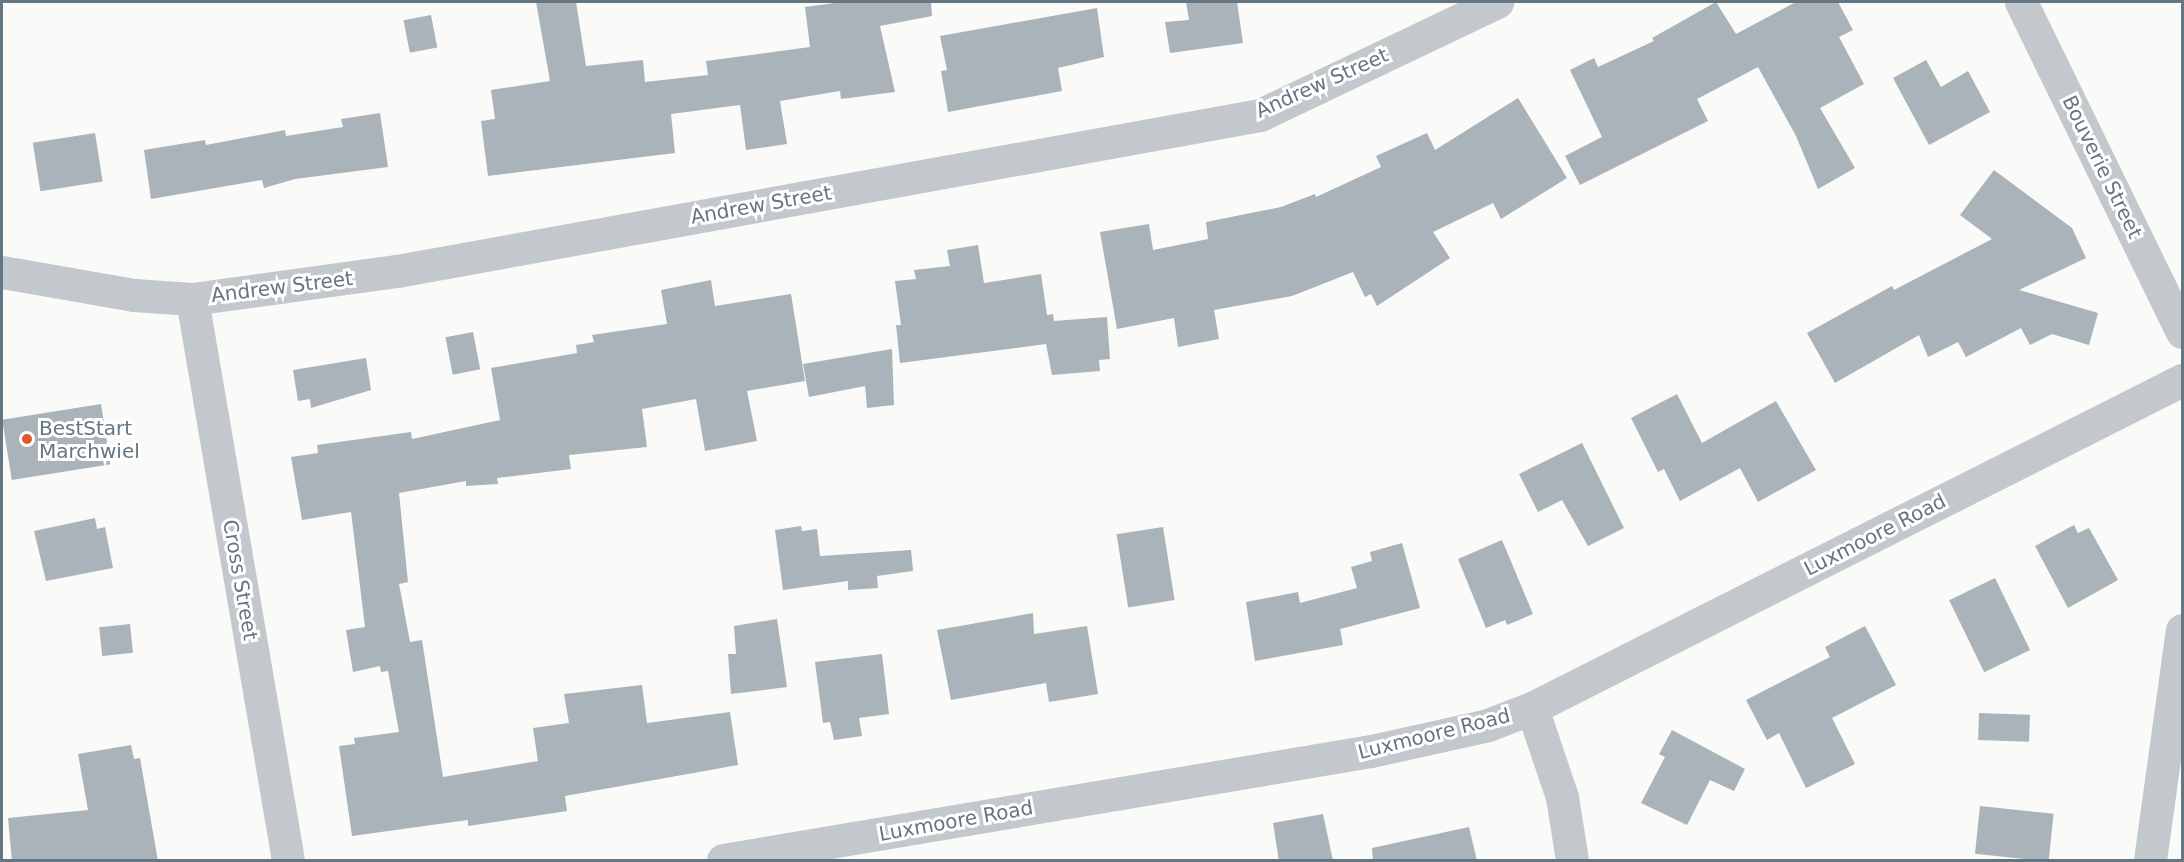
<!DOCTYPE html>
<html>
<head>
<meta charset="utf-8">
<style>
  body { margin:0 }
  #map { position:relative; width:2184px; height:862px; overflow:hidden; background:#fafaf8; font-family:"DejaVu Sans",sans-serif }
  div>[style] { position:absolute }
  .building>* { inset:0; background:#aab3b9; transform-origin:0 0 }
  .minor>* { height:33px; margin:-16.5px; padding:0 16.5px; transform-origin:16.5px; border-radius:16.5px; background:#c3c8cc }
  .dots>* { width:16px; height:16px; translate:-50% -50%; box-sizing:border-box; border:3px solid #fff; border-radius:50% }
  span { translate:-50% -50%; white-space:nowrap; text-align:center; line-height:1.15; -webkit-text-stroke:6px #fff; paint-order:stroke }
  .street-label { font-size:20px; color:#657683 }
  .poi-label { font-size:20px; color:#657683 }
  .left { translate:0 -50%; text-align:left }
  .frame { position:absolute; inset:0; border:3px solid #657683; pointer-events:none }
</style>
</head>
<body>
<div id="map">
  <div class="building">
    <div style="clip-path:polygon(536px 2px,576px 2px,586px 66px,643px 60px,645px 82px,708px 75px,706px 61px,810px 47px,805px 7px,842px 2px,931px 2px,932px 16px,880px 26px,895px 92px,841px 99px,840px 91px,780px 101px,787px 144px,746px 150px,740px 105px,671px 114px,675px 153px,488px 176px,481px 121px,495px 119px,491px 90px,550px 81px)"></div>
    <div style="clip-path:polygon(1186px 2px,1237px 2px,1243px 43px,1170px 53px,1165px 22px,1189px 20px)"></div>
    <div style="clip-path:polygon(1716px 2px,1736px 34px,1796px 2px,1838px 2px,1853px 30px,1839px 37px,1864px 84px,1820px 108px,1855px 168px,1818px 189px,1796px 136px,1758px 67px,1697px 99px,1708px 121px,1580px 185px,1565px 156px,1602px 137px,1570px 70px,1594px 58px,1598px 67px,1654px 41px,1652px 38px)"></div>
    <div style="clip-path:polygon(1097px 8px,1104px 57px,1058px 68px,1062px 91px,948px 112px,941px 71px,947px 70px,940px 36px)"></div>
    <div style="left:431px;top:15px;width:33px;height:28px;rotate:79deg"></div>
    <div style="clip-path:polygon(1926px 60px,1941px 87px,1968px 71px,1990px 112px,1929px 145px,1893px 78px)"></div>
    <div style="clip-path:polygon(1518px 98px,1567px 178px,1501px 219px,1493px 203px,1433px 232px,1450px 258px,1377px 306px,1371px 294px,1365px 297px,1353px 272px,1292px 296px,1214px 310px,1219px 339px,1178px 347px,1174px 318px,1117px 329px,1100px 232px,1149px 224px,1153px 250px,1208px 239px,1206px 222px,1281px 207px,1315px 194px,1316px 197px,1381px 167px,1376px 156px,1427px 133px,1435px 150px)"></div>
    <div style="clip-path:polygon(380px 113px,388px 167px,295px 179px,264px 188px,262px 180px,151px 199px,144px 150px,205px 140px,206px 145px,285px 130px,286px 136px,343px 127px,341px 119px)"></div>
    <div style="left:95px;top:133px;width:49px;height:63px;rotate:81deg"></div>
    <div style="clip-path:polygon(1994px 170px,2072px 228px,2086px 258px,2019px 290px,2098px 313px,2089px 345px,2052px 334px,2030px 345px,2021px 328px,1966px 357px,1958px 342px,1928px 357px,1919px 335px,1835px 383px,1807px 333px,1892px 286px,1894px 290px,1992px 239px,1960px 215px)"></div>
    <div style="clip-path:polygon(978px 245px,984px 283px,1041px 274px,1047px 315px,1053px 314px,1054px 321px,1107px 317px,1110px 359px,1099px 360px,1100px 371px,1052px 375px,1046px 344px,900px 363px,896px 325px,901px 325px,895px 281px,916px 279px,914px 270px,950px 266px,947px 250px)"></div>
    <div style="clip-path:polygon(711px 280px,715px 306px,791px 294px,805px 381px,747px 391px,757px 441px,705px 451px,696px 399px,642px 409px,647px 447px,569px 455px,571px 469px,497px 478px,498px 484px,466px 486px,466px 481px,399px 493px,408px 582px,399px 584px,410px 642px,422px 640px,443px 777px,538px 761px,533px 728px,569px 723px,564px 694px,642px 685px,647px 723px,730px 712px,738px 765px,565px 796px,567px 811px,468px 826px,468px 820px,352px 836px,339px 746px,355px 744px,354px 738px,399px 732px,388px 671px,381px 672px,380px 666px,353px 672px,346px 630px,365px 627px,351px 512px,302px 520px,291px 457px,318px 453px,317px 445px,411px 432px,412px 439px,500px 420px,491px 368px,577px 353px,576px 345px,594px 342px,592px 335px,667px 324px,661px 290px)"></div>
    <div style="left:473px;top:332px;width:38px;height:28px;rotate:79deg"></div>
    <div style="clip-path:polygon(892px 349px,894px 405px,867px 408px,865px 386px,809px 397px,803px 364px)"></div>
    <div style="clip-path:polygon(366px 358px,371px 390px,311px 408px,310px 399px,298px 401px,293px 370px)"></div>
    <div style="clip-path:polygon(1677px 394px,1702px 443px,1776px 401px,1816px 470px,1758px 502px,1740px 468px,1680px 501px,1664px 469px,1658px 472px,1631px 418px)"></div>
    <div style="left:101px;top:404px;width:61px;height:100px;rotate:81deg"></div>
    <div style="clip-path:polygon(1582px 443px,1624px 528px,1588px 546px,1562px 500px,1538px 512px,1519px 474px)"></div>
    <div style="clip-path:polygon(95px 518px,97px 529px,105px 527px,113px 568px,46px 581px,34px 531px)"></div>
    <div style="clip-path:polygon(2074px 525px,2078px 533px,2089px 528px,2118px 580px,2068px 608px,2035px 546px)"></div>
    <div style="clip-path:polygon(801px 526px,802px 531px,817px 529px,820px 556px,911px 550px,913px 571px,877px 576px,878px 588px,848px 590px,848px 581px,783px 590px,775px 530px)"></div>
    <div style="left:1163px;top:527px;width:74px;height:47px;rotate:81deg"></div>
    <div style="clip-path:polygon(1502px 540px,1533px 614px,1507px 625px,1505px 620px,1486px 628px,1458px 559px)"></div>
    <div style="clip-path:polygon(1402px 543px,1420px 608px,1340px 629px,1343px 645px,1255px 661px,1246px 602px,1298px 592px,1300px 603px,1357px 588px,1351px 567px,1372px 561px,1370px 552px)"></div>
    <div style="left:1995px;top:578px;width:80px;height:51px;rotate:64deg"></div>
    <div style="clip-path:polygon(1033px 613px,1034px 634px,1087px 626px,1098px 694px,1049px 702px,1046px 683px,951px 700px,937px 630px)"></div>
    <div style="clip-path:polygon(777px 619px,787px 687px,731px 694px,728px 654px,736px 654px,734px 626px)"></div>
    <div style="left:130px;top:624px;width:29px;height:31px;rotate:84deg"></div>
    <div style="clip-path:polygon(1865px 626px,1896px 685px,1832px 718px,1855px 764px,1806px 788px,1779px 733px,1767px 740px,1746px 700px,1830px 657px,1825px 647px)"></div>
    <div style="clip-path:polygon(882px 654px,889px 714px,859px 718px,862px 736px,834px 740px,830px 722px,823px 723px,815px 662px)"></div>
    <div style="left:1979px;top:713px;width:51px;height:27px;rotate:2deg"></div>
    <div style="clip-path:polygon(1672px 730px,1745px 769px,1734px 791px,1710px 780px,1687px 825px,1641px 803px,1665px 757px,1659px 754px)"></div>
    <div style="clip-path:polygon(131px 745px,134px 759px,140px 758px,158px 861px,12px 861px,8px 818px,88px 810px,78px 754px)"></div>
    <div style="left:1980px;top:806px;width:74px;height:48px;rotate:6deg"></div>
    <div style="clip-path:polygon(1323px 814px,1333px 861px,1279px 861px,1273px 823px)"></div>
    <div style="clip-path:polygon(1469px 827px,1477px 861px,1373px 861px,1372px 848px)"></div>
  </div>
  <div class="minor">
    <div style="left:2021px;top:2px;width:367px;rotate:64deg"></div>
    <div style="left:2px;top:272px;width:134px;rotate:9.9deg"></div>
    <div style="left:134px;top:295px;width:58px;rotate:3.9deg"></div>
    <div style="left:192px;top:299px;width:207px;rotate:-7.8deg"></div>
    <div style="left:397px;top:271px;width:877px;rotate:-10.25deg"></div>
    <div style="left:1260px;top:115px;width:263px;rotate:-25.5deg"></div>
    <div style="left:192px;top:299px;width:569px;rotate:80.29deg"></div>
    <div style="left:1532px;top:708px;width:94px;rotate:71.4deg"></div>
    <div style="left:1562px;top:797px;width:64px;rotate:81deg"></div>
    <div style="left:723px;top:860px;width:657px;rotate:-9.55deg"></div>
    <div style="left:1371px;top:751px;width:120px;rotate:-12.5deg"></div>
    <div style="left:1488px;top:725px;width:47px;rotate:-21.1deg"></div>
    <div style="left:1532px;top:708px;width:728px;rotate:-26.78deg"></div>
    <div style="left:2150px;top:860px;width:232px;rotate:-82.1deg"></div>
  </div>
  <div class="dots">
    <div style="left:27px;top:439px;background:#e4572e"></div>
  </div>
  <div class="street-label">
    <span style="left:1322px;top:83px;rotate:-24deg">Andrew Street</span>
    <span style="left:2102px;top:167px;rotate:64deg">Bouverie Street</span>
    <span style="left:761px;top:205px;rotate:-10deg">Andrew Street</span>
    <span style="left:282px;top:287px;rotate:-7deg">Andrew Street</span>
    <span style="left:1875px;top:535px;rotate:-27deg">Luxmoore Road</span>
    <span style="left:240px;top:580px;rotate:80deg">Cross Street</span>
    <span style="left:1434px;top:734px;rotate:-14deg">Luxmoore Road</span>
    <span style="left:956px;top:821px;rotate:-10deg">Luxmoore Road</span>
  </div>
  <div class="poi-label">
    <span class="left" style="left:39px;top:440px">BestStart<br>Marchwiel</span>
  </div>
  <div class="frame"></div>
</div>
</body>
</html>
